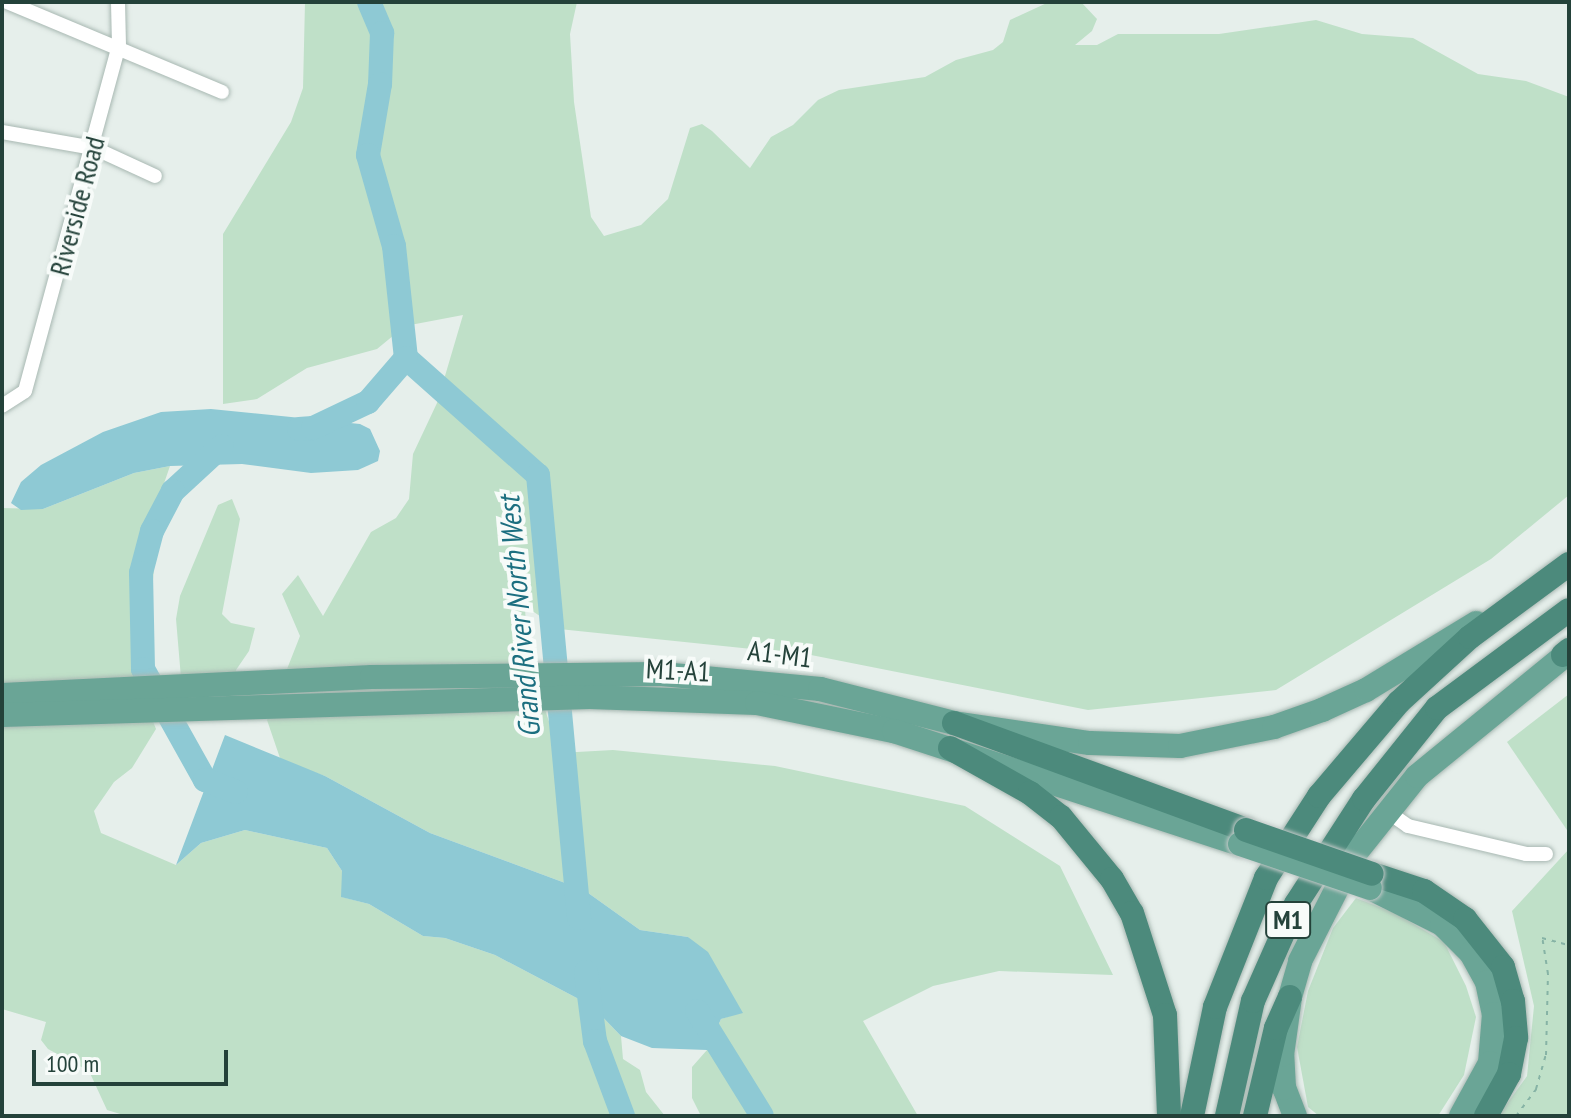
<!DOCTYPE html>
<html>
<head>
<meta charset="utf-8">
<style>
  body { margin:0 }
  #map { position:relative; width:1571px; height:1118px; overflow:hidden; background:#e6efeb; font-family:"PT Sans Narrow",sans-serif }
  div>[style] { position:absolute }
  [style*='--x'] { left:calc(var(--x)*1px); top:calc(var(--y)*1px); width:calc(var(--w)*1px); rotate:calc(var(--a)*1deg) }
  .green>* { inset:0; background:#bfe0c8 }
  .water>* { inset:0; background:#8ec9d4 }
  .river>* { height:24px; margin:-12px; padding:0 12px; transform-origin:12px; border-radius:12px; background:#8ec9d4 }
  .path>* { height:2px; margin-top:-1px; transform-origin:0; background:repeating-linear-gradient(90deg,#86b3a5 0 4px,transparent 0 10px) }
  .roads { filter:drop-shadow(0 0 2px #a8b8b2) drop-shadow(0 0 2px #a8b8b2) }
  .minor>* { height:14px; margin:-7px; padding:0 7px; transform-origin:7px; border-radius:7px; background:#fff }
  .primary>* { height:24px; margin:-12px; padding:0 12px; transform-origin:12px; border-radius:12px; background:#6aa596 }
  .trunk>* { height:24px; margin:-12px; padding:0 12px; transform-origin:12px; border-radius:12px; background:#4c8a7c }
  .bridges { filter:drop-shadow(0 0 2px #c2cac8) drop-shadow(0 0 2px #c2cac8) }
  .primary-bridge>* { height:24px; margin:-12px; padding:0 12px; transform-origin:12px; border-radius:12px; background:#6aa596 }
  .trunk-bridge>* { height:24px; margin:-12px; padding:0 12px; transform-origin:12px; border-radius:12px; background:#4c8a7c }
  span { translate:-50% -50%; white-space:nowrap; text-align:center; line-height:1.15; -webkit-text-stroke:8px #f7fbf9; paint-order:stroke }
  .shield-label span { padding:2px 6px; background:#f7fbf9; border:2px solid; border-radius:6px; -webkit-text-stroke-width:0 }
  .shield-label { font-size:26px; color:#24423a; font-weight:700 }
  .street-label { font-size:28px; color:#24423a }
  .water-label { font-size:30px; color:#1c6f80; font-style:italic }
  .frame { position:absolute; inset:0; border:4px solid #24423a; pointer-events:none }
  .scale { position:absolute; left:32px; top:1050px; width:196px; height:36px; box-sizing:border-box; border:4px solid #24423a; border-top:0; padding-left:10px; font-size:24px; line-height:28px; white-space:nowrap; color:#24423a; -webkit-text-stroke:6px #f7fbf9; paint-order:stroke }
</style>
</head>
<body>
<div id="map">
  <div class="green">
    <div style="clip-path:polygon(305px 2px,577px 2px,570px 34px,574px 102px,591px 217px,604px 236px,641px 225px,668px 199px,690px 128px,702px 124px,712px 131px,750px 168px,771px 137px,793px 125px,818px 100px,839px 90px,925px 77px,956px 60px,993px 50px,1003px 42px,1010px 20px,1049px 2px,1081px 2px,1097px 19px,1092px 31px,1075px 45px,1097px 45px,1118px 34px,1219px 34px,1316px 20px,1362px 34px,1413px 38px,1478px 74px,1526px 81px,1569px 97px,1569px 495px,1491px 559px,1276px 690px,1088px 710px,811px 655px,559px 629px,525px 606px,527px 653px,559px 753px,613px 750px,775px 766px,965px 806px,1060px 866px,1113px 975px,999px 971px,933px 986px,863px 1021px,918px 1116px,701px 1116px,692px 1098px,692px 1067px,707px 1050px,721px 1019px,742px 1012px,688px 937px,640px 930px,584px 890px,430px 833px,325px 776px,281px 761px,267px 720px,300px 636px,282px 594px,298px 575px,323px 616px,371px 532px,396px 518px,409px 499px,413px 454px,437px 403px,463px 315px,405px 326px,377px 349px,307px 368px,257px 399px,223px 404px,223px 234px,291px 122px,303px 88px)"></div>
    <div style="clip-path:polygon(170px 466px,160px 495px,151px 604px,136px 652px,139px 686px,156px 729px,132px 768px,114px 782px,94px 811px,101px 833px,176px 865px,201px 843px,245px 830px,327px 848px,342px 871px,342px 897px,369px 904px,423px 936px,445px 938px,495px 955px,592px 1006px,621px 1036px,623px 1059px,640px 1070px,646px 1092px,665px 1116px,127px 1116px,107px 1110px,89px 1071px,48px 1049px,41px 1040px,46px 1022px,2px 1009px,2px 508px,43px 509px,134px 473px)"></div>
    <div style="clip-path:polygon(232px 499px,240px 519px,222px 614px,231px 623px,255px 628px,249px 651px,236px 670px,240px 693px,231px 702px,181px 678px,176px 619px,180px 596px,218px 505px)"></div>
    <div style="clip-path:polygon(1569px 694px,1569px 833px,1507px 742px)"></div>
    <div style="clip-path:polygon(1569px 849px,1569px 1116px,1498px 1116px,1527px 1076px,1534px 1006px,1512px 911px)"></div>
    <div style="clip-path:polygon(1356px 898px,1395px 913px,1444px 942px,1466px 986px,1476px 1017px,1464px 1075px,1438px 1116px,1319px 1116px,1308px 1107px,1297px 1047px,1308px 991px,1333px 928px)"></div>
  </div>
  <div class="water">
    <div style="clip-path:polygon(211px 409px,360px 424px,370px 429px,380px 451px,378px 461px,358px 470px,311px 473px,242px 464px,170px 466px,134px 473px,43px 509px,21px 510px,11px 503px,21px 482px,41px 465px,103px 432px,161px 412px)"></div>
    <div style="clip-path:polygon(225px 735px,325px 776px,430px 833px,584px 890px,640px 930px,688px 937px,708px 952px,743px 1013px,721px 1019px,707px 1050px,652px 1048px,621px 1036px,592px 1006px,495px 955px,445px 938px,423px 936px,369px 904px,341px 897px,342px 871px,327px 848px,245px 830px,201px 843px,176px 865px)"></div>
  </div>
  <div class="river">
    <div style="--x:369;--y:2;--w:34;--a:67"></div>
    <div style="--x:382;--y:33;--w:51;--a:92.2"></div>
    <div style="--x:380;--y:84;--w:72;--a:99.6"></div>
    <div style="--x:368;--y:155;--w:95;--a:74.1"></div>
    <div style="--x:394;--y:246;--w:113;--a:83.9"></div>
    <div style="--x:406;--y:358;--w:176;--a:41.6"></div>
    <div style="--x:538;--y:475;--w:445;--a:84.7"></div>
    <div style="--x:299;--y:429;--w:14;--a:-4"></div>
    <div style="--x:313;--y:428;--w:61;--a:-25.3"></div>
    <div style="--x:368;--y:402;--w:58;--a:-49.2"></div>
    <div style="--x:222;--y:446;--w:67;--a:137.4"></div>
    <div style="--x:173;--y:491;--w:45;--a:117.7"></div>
    <div style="--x:152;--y:531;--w:43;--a:104.7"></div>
    <div style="--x:141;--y:573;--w:96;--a:88.8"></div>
    <div style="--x:143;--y:669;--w:127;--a:60.8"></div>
    <div style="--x:205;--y:780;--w:33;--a:21"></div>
    <div style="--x:586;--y:972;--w:70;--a:82.6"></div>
    <div style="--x:595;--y:1041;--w:80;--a:69.5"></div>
    <div style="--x:697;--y:1011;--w:123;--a:58.2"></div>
  </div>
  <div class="path">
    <div style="--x:1516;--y:1116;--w:34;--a:-53"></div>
    <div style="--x:1536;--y:1089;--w:35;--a:-74"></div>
    <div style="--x:1546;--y:1055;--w:81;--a:-88.6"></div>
    <div style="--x:1548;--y:974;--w:36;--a:-99"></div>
    <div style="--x:1542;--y:938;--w:28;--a:15"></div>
  </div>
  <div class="roads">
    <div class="minor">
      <div style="--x:7;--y:2;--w:233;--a:22.7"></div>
      <div style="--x:2;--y:132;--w:93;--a:9.9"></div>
      <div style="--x:94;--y:148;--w:67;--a:24.7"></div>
      <div style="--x:2;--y:406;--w:27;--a:-33"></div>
      <div style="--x:25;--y:391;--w:358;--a:-74.8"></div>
      <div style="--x:119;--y:46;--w:44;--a:-91.3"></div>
      <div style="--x:1388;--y:812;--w:24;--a:35"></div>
      <div style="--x:1408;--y:826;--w:121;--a:13.3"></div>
      <div style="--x:1526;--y:854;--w:20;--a:0"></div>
    </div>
    <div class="primary">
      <div style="--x:2;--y:695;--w:370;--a:-2.8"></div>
      <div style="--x:372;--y:677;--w:290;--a:-0.6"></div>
      <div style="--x:662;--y:674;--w:159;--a:5.4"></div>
      <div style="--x:820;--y:689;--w:138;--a:14.2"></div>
      <div style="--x:954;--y:723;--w:137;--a:8.4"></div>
      <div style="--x:1090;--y:743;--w:90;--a:1.9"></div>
      <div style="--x:1180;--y:746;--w:96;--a:-11.4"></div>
      <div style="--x:1274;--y:727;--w:51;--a:-19.5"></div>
      <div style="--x:1322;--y:710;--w:48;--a:-24.4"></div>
      <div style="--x:1366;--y:690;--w:129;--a:-31.3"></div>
      <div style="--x:2;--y:715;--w:588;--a:-1.75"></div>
      <div style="--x:590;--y:697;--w:167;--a:2.1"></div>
      <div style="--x:757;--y:703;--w:140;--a:11.6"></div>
      <div style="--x:894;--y:731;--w:364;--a:18.1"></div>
      <div style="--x:1370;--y:888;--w:80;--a:26.6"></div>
      <div style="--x:1442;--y:924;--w:41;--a:45"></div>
      <div style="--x:1471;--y:953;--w:33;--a:61"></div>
      <div style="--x:1487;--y:982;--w:33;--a:78"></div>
      <div style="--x:1494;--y:1014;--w:49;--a:94.7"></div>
      <div style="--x:1490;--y:1063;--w:60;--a:118.7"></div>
      <div style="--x:1295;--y:1116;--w:30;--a:-111"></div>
      <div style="--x:1284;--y:1088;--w:33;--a:-93"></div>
      <div style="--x:1282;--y:1055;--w:59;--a:-82.1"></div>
      <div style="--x:1290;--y:997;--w:37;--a:-74"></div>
      <div style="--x:1300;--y:961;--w:119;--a:-63"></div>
      <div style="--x:1354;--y:855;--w:101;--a:-51.4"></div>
      <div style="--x:1417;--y:776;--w:196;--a:-39.2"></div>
    </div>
    <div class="trunk">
      <div style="--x:1563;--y:655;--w:8;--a:-40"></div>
      <div style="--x:954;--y:723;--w:311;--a:20.1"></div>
      <div style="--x:950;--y:748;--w:92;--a:29.4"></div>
      <div style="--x:1030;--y:793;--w:39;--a:38"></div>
      <div style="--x:1061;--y:817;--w:80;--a:50.6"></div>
      <div style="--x:1112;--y:879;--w:39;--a:60"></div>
      <div style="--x:1132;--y:913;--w:107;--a:72.1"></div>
      <div style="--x:1165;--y:1015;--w:101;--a:87.7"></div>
      <div style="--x:1372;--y:874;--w:55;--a:18.1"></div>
      <div style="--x:1424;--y:891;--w:50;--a:34.3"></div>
      <div style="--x:1465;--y:919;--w:61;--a:51.6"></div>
      <div style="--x:1503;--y:967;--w:35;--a:74"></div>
      <div style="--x:1513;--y:1001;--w:37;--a:85"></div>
      <div style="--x:1516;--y:1038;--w:37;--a:101"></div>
      <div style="--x:1509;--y:1074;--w:48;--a:118.7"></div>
      <div style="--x:1192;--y:1116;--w:111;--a:-78.1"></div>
      <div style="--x:1215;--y:1007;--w:139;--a:-68.4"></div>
      <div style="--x:1266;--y:878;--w:98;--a:-57.1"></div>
      <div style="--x:1319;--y:796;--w:123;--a:-49.6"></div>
      <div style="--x:1399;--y:702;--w:96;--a:-42.5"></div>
      <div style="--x:1470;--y:637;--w:123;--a:-36.4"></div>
      <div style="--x:1227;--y:1116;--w:118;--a:-77.3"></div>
      <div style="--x:1253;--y:1001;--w:106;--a:-66.1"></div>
      <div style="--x:1296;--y:904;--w:125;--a:-57.1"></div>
      <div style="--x:1364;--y:799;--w:117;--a:-51.3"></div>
      <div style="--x:1437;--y:708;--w:164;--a:-36.6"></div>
      <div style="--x:1255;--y:1116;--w:90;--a:-76.6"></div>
      <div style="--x:1276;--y:1028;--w:34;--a:-66"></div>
    </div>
  </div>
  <div class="bridges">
    <div class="primary-bridge">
      <div style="--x:1240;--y:844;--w:137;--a:18.7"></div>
    </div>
    <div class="trunk-bridge">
      <div style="--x:1246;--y:830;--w:133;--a:19.2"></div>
    </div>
  </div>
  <div class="shield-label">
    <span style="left:1288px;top:920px">M1</span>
  </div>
  <div class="street-label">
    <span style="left:77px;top:206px;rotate:-75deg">Riverside Road</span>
    <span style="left:780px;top:654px;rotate:7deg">A1-M1</span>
    <span style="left:678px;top:670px;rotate:3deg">M1-A1</span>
  </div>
  <div class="water-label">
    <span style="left:519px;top:617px;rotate:-95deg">Grand River North West</span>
  </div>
  <div class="frame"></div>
  <div class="scale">100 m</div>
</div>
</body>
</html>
